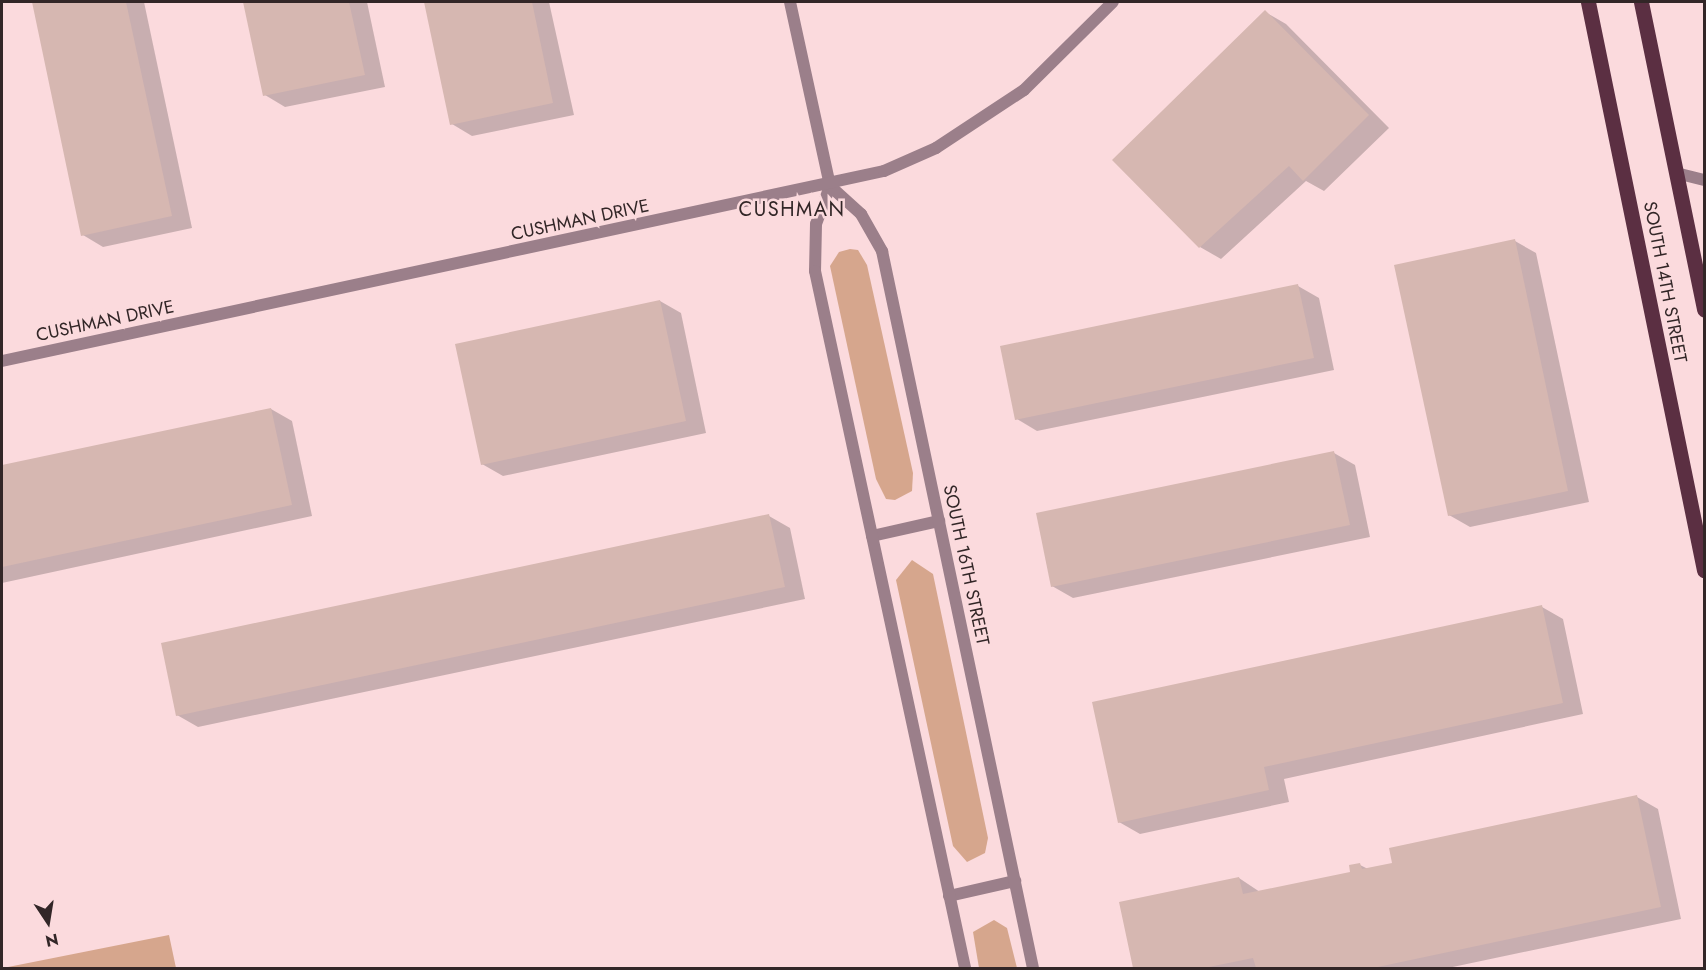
<!DOCTYPE html>
<html>
<head>
<meta charset="utf-8">
<style>
  body { margin:0 }
  #map { position:relative; width:1706px; height:970px; overflow:hidden; background:#fbdadd; font-family:Jost,sans-serif }
  div>[style] { position:absolute }
  [style*='--x'] { left:calc(var(--x)*1px); top:calc(var(--y)*1px); width:calc(var(--w)*1px); rotate:calc(var(--a)*1deg) }
  .green>* { inset:0; background:#d6a68d }
  .shadow>* { inset:0; background:#0003 }
  .building>* { inset:0; background:#d6b7b1 }
  .lane>* { height:12px; margin:-6px; padding:0 6px; transform-origin:6px; border-radius:6px; background:#9b7f8a }
  .street>* { height:12px; margin:-6px; padding:0 6px; transform-origin:6px; border-radius:6px; background:#9b7f8a }
  .primary>* { height:15px; margin:-7.5px; padding:0 7.5px; transform-origin:7.5px; border-radius:7.5px; background:#5b2f42 }
  span { translate:-50% -50%; white-space:nowrap; text-align:center; line-height:1.15; -webkit-text-stroke:5px #fbdadd; paint-order:stroke }
  .street-label { font-size:18px; color:#322627 }
  .neighbourhood-label { font-size:20px; color:#322627; letter-spacing:1.5px }
  .frame { position:absolute; inset:0; border:3px solid #322627; pointer-events:none }
  .north { position:absolute; left:18px; top:892px; width:60px; height:60px; -webkit-text-stroke:4px #fbdadd; paint-order:stroke; rotate:168deg; font-size:16px; font-weight:700; line-height:24px; text-align:center; color:#322627 }
  .north::after { content:''; display:block; margin:auto; width:21px; height:27px; background:#322627; clip-path:polygon(50% 0,100% 100%,50% 72%,0 100%) }
</style>
</head>
<body>
<div id="map">
  <div class="green">
    <div style="clip-path:polygon(850px 249px,858px 250px,867px 265px,913px 473px,912px 491px,895px 500px,886px 499px,876px 479px,830px 266px,839px 252px)"></div>
    <div style="clip-path:polygon(912px 560px,933px 574px,988px 838px,985px 853px,967px 862px,953px 846px,896px 580px)"></div>
    <div style="clip-path:polygon(994px 920px,1007px 928px,1017px 968px,979px 968px,973px 932px)"></div>
    <div style="clip-path:polygon(169px 935px,176px 968px,3px 968px)"></div>
  </div>
  <div class="shadow">
    <div style="clip-path:polygon(33px 2px,144px 2px,192px 228px,103px 247px,83px 235px)"></div>
    <div style="clip-path:polygon(245px 2px,367px 2px,385px 87px,285px 107px,265px 95px)"></div>
    <div style="clip-path:polygon(425px 2px,549px 2px,574px 115px,472px 136px,452px 124px)"></div>
    <div style="clip-path:polygon(1265px 12px,1286px 24px,1389px 128px,1324px 191px,1306px 181px,1221px 259px,1200px 247px)"></div>
    <div style="clip-path:polygon(1515px 241px,1536px 253px,1589px 502px,1470px 527px,1449px 515px)"></div>
    <div style="clip-path:polygon(1298px 286px,1319px 298px,1334px 370px,1037px 431px,1017px 419px)"></div>
    <div style="clip-path:polygon(660px 301px,681px 313px,706px 433px,503px 476px,482px 464px)"></div>
    <div style="clip-path:polygon(271px 409px,292px 421px,312px 516px,2px 583px,2px 466px)"></div>
    <div style="clip-path:polygon(1334px 453px,1355px 465px,1370px 537px,1073px 598px,1052px 586px)"></div>
    <div style="clip-path:polygon(769px 516px,790px 528px,805px 599px,198px 727px,177px 715px)"></div>
    <div style="clip-path:polygon(1542px 607px,1563px 619px,1583px 714px,1284px 779px,1289px 802px,1140px 834px,1119px 822px)"></div>
    <div style="clip-path:polygon(1637px 797px,1658px 809px,1681px 919px,1448px 968px,1134px 968px,1120px 903px,1239px 878px,1260px 892px,1352px 873px,1360px 865px,1368px 869px,1394px 864px)"></div>
  </div>
  <div class="building">
    <div style="clip-path:polygon(32px 2px,126px 2px,172px 216px,81px 236px)"></div>
    <div style="clip-path:polygon(243px 2px,349px 2px,365px 75px,263px 96px)"></div>
    <div style="clip-path:polygon(424px 2px,532px 2px,553px 103px,450px 125px)"></div>
    <div style="clip-path:polygon(1265px 10px,1369px 115px,1303px 181px,1289px 166px,1199px 248px,1112px 160px)"></div>
    <div style="clip-path:polygon(1515px 239px,1568px 491px,1448px 516px,1394px 265px)"></div>
    <div style="clip-path:polygon(1298px 284px,1314px 358px,1015px 420px,1000px 346px)"></div>
    <div style="clip-path:polygon(660px 300px,686px 421px,481px 465px,455px 344px)"></div>
    <div style="clip-path:polygon(271px 408px,292px 505px,2px 567px,2px 465px)"></div>
    <div style="clip-path:polygon(1334px 451px,1350px 525px,1051px 587px,1036px 513px)"></div>
    <div style="clip-path:polygon(769px 514px,785px 587px,176px 716px,161px 643px)"></div>
    <div style="clip-path:polygon(1542px 605px,1563px 703px,1264px 767px,1269px 790px,1118px 823px,1092px 702px)"></div>
    <div style="clip-path:polygon(1637px 795px,1661px 907px,1373px 968px,1256px 968px,1253px 958px,1204px 968px,1133px 968px,1119px 902px,1239px 877px,1243px 894px,1350px 872px,1349px 865px,1360px 863px,1362px 869px,1392px 863px,1389px 848px)"></div>
  </div>
  <div class="lane">
    <div style="--x:872;--y:536;--w:69;--a:-12.6"></div>
    <div style="--x:949;--y:896;--w:68;--a:-12.8"></div>
  </div>
  <div class="street">
    <div style="--x:790;--y:2;--w:188;--a:77.7"></div>
    <div style="--x:830;--y:186;--w:40;--a:110.2"></div>
    <div style="--x:816;--y:224;--w:47;--a:91.2"></div>
    <div style="--x:815;--y:271;--w:713;--a:77.85"></div>
    <div style="--x:1676;--y:173;--w:29;--a:14"></div>
    <div style="--x:830;--y:186;--w:42;--a:42.1"></div>
    <div style="--x:861;--y:214;--w:43;--a:60.4"></div>
    <div style="--x:882;--y:251;--w:733;--a:78.11"></div>
    <div style="--x:2;--y:361;--w:902;--a:-12.16"></div>
    <div style="--x:884;--y:171;--w:57;--a:-23.9"></div>
    <div style="--x:936;--y:148;--w:105;--a:-33.4"></div>
    <div style="--x:1024;--y:90;--w:125;--a:-44.7"></div>
  </div>
  <div class="primary">
    <div style="--x:1588;--y:2;--w:580;--a:78.46"></div>
    <div style="--x:1641;--y:2;--w:314;--a:78.4"></div>
  </div>
  <div class="street-label">
    <span style="left:580px;top:220px;rotate:-12deg">CUSHMAN DRIVE</span>
    <span style="left:1665px;top:282px;rotate:79deg">SOUTH 14TH STREET</span>
    <span style="left:105px;top:321px;rotate:-12deg">CUSHMAN DRIVE</span>
    <span style="left:966px;top:565px;rotate:78deg">SOUTH 16TH STREET</span>
  </div>
  <div class="neighbourhood-label">
    <span style="left:792px;top:209px">CUSHMAN</span>
  </div>
  <div class="frame"></div>
  <div class="north">N</div>
</div>
</body>
</html>
